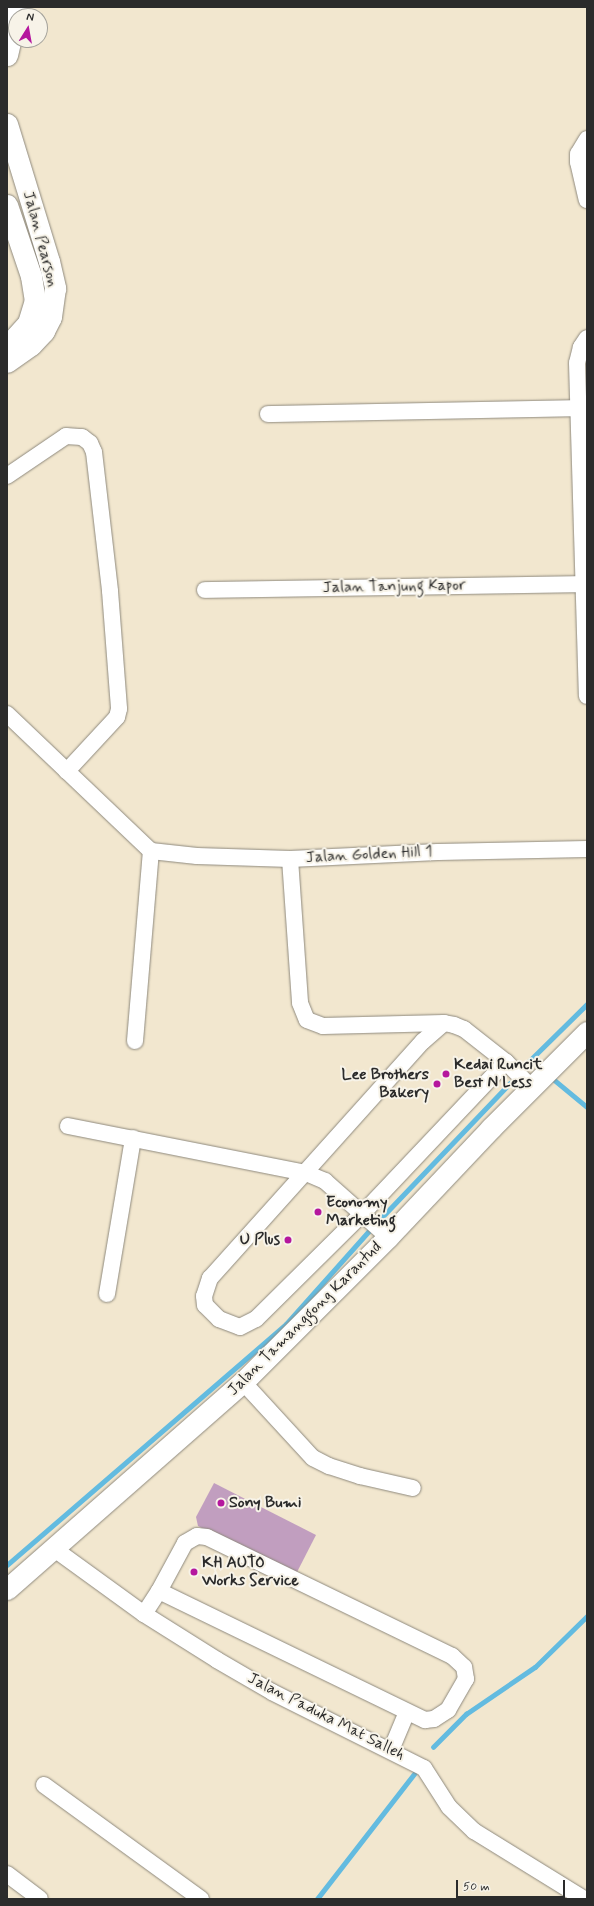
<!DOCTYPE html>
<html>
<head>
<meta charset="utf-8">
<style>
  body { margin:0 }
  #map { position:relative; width:594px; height:1906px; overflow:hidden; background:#f2e7cf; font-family:Mynerve,sans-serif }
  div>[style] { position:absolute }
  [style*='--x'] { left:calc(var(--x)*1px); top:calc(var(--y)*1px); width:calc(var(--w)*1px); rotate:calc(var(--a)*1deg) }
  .stream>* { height:4.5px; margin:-2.25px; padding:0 2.25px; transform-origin:2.25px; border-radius:2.25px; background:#63bbe0 }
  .building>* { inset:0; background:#c19ebf }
  .roads { filter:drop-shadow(0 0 1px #8e897d) drop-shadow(0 0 1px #8e897d) }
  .minor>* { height:16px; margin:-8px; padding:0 8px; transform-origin:8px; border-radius:8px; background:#fff }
  .major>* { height:21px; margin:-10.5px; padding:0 10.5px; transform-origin:10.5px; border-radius:10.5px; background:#fff }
  .dots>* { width:11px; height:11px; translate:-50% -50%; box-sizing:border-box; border:2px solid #f7f3e8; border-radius:50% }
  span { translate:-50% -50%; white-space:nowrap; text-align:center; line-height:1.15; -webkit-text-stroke:4px #f7f3e8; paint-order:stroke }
  .street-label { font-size:16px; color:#2b2b2b }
  .poi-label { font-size:16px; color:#2b2b2b; font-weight:700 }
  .left { translate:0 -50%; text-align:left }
  .right { translate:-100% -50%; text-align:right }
  .frame { position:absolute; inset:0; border:8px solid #2b2b2b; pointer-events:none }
  .north { position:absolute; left:8px; top:8px; width:40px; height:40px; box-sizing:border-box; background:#f7f3e8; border:1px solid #a5a39c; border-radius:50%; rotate:11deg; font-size:11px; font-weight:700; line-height:16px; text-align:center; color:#2b2b2b }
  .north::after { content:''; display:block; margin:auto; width:14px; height:18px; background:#b5179e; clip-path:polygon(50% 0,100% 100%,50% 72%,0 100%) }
  .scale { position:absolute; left:456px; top:1880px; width:109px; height:18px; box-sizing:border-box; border:2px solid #2b2b2b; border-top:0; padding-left:5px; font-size:12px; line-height:14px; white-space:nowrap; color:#2b2b2b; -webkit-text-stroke:3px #f7f3e8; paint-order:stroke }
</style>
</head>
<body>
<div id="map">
  <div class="stream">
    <div style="--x:524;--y:1066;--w:88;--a:-44.5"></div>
    <div style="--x:552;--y:1078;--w:45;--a:39.6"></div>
    <div style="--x:382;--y:1217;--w:185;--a:-46.3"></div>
    <div style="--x:7;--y:1565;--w:369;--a:-40.8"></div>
    <div style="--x:286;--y:1324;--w:125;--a:-48.3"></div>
    <div style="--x:433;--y:1747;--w:47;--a:-45"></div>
    <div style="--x:466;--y:1714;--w:83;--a:-34.3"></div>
    <div style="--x:535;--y:1667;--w:73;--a:-44.4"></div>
    <div style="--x:317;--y:1899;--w:158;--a:-52.2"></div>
  </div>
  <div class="building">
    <div style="clip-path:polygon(214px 1483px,316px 1535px,295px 1576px,198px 1526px,196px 1517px)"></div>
  </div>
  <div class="roads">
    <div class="minor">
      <div style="--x:587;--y:139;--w:17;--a:121"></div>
      <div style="--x:578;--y:154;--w:8;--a:90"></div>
      <div style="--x:578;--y:162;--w:39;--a:77"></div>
      <div style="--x:587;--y:338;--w:11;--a:124"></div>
      <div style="--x:581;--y:347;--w:16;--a:104"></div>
      <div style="--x:577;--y:363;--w:333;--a:88.3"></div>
      <div style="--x:268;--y:414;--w:309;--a:-1.1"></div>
      <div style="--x:7;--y:476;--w:71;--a:-34.1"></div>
      <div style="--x:66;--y:436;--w:16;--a:4"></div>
      <div style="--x:82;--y:437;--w:10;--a:37"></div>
      <div style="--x:90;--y:443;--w:10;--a:66"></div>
      <div style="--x:94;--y:452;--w:140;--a:83.4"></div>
      <div style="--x:110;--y:591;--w:118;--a:85.6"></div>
      <div style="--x:119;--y:709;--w:8;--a:104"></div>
      <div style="--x:117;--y:717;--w:74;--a:132.8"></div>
      <div style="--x:205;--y:590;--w:377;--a:-0.9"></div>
      <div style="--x:7;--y:714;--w:199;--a:43.6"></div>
      <div style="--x:151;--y:851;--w:46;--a:6.2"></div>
      <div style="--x:197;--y:856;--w:93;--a:1.8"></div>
      <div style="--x:290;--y:859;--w:148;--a:-2.7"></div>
      <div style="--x:438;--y:852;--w:149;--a:-1.2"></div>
      <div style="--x:290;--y:859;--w:144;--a:86"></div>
      <div style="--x:300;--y:1003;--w:18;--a:68"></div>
      <div style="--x:307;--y:1020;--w:17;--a:21"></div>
      <div style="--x:323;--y:1026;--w:121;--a:-1.4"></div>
      <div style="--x:444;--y:1023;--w:10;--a:11"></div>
      <div style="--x:454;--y:1025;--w:11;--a:22"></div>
      <div style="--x:464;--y:1029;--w:53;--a:38.2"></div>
      <div style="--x:506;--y:1062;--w:37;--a:45"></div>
      <div style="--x:444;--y:1023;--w:28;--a:139"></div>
      <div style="--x:423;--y:1041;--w:319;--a:131.9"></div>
      <div style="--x:210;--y:1278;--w:19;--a:108"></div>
      <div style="--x:204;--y:1296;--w:9;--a:84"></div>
      <div style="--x:205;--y:1305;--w:20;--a:45"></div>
      <div style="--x:219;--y:1319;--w:22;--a:21"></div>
      <div style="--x:240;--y:1327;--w:18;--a:-27"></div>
      <div style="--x:256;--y:1319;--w:151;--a:-44.7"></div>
      <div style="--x:363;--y:1213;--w:208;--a:-46.6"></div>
      <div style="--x:135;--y:1041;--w:191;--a:-85.2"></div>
      <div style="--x:68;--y:1126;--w:243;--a:11.2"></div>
      <div style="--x:306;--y:1173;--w:21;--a:23"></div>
      <div style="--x:325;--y:1181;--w:84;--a:41.6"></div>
      <div style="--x:107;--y:1294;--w:158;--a:-80.5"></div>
      <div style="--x:243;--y:1382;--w:103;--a:47.4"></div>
      <div style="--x:313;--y:1458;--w:18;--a:27"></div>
      <div style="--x:329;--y:1466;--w:33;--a:18"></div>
      <div style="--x:360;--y:1476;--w:54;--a:12.8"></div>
      <div style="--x:53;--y:1548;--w:112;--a:36"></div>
      <div style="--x:144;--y:1614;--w:86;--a:32.2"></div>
      <div style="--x:217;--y:1660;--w:64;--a:30.2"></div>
      <div style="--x:272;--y:1692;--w:170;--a:26.6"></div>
      <div style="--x:424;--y:1768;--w:46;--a:57.3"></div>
      <div style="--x:449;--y:1807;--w:35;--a:44"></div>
      <div style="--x:474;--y:1831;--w:129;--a:31.7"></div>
      <div style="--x:144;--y:1614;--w:27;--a:-57"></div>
      <div style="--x:159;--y:1591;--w:296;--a:25.9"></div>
      <div style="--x:425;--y:1720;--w:9;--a:-6"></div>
      <div style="--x:434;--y:1719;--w:17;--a:-33"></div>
      <div style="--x:448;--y:1710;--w:36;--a:-60"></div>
      <div style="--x:466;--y:1679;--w:12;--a:-99"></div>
      <div style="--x:464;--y:1667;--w:16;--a:-137"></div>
      <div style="--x:452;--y:1656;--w:272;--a:-154.1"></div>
      <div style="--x:207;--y:1537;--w:10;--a:-174"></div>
      <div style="--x:197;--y:1536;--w:14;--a:150"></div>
      <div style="--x:185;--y:1543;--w:55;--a:118.4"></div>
      <div style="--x:391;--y:1750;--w:41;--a:-67.2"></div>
      <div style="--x:44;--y:1785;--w:194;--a:36"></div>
      <div style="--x:7;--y:1874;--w:41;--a:37.1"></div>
    </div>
    <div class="major">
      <div style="--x:7;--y:55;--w:49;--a:-77.1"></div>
      <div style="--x:7;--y:124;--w:143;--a:73"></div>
      <div style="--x:49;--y:261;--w:28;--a:77"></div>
      <div style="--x:55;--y:288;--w:29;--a:98"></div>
      <div style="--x:51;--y:317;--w:16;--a:117"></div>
      <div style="--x:44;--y:331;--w:19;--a:133"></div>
      <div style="--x:31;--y:345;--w:29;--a:145"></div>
      <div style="--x:7;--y:205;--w:75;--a:71.3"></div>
      <div style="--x:31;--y:276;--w:24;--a:81"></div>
      <div style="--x:35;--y:300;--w:24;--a:107"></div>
      <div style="--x:28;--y:323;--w:31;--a:132"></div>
      <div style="--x:7;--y:1589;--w:314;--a:-41.3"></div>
      <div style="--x:243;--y:1382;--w:205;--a:-45"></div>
      <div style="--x:388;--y:1237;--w:150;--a:-46.6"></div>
      <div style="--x:491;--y:1128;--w:136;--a:-45"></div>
    </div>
  </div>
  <div class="dots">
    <div style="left:446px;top:1074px;background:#b5179e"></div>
    <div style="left:437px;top:1084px;background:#b5179e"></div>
    <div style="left:318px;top:1212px;background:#b5179e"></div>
    <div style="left:288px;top:1240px;background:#b5179e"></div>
    <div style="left:221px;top:1503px;background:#b5179e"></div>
    <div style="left:194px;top:1572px;background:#b5179e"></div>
  </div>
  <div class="street-label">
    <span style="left:40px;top:239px;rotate:75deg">Jalan Pearson</span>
    <span style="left:394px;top:587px;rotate:-1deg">Jalan Tanjung Kapor</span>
    <span style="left:369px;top:855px;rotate:-3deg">Jalan Golden Hill 1</span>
    <span style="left:305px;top:1319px;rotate:-45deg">Jalan Tamanggong Karantud</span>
    <span style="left:326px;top:1717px;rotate:27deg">Jalan Paduka Mat Salleh</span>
  </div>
  <div class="poi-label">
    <span class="left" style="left:454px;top:1074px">Kedai Runcit<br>Best N Less</span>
    <span class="right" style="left:429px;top:1084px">Lee Brothers<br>Bakery</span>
    <span class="left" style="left:326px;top:1212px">Economy<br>Marketing</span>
    <span class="right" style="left:280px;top:1240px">U Plus</span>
    <span class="left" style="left:229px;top:1503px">Sony Bumi</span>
    <span class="left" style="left:202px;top:1572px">KH AUTO<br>Works Service</span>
  </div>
  <div class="frame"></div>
  <div class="north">N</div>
  <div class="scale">50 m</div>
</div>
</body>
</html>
